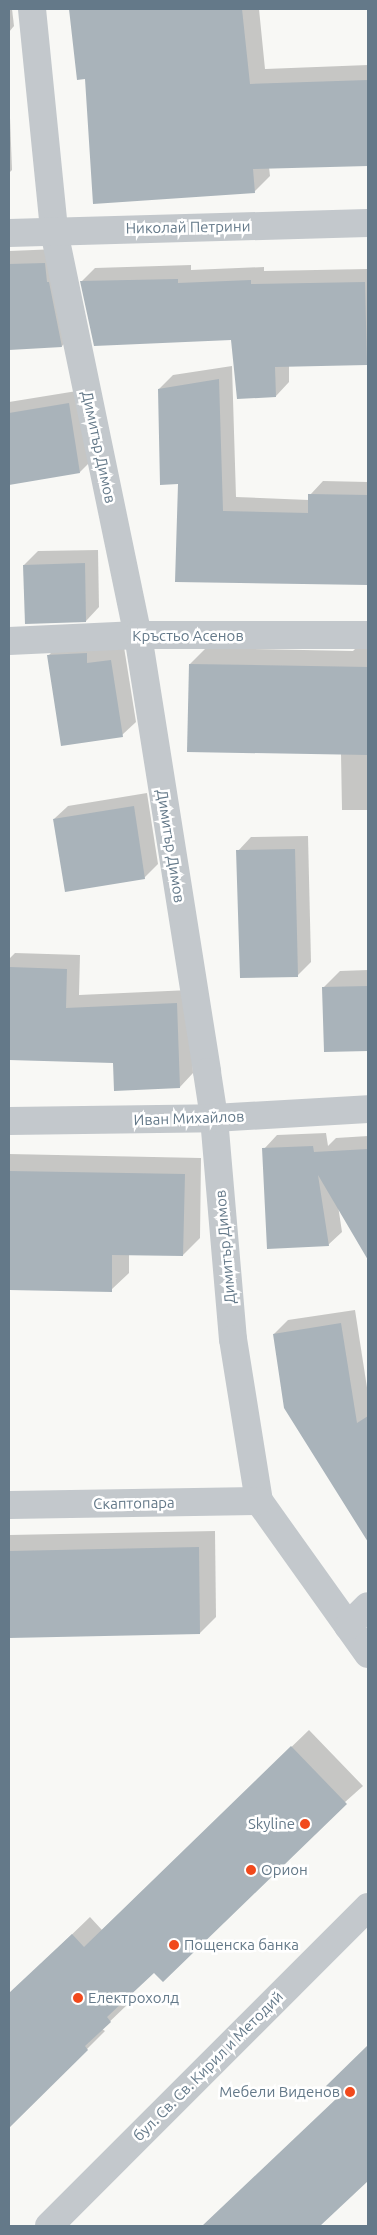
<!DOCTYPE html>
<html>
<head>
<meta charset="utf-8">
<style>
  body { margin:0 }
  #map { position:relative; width:377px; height:2235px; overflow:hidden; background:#f8f8f5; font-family:Ubuntu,sans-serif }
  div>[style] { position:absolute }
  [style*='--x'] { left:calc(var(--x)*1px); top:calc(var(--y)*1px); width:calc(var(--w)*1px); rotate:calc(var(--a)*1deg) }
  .shadow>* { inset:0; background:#0003 }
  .building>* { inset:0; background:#a9b3ba }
  .minor>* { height:28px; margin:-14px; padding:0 14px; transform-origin:14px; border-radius:14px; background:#c3c8cc }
  .dots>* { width:14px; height:14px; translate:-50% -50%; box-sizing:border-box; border:2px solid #fff; border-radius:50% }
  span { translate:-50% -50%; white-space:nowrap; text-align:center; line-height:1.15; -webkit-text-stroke:5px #fff; paint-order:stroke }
  .street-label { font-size:15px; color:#647989 }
  .poi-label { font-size:15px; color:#647989 }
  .right { translate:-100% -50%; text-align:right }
  .left { translate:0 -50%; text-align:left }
  .frame { position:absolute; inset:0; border:10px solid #647989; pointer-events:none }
</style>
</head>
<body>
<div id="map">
  <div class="shadow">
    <div style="clip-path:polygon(9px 9px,12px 9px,14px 26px,9px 32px)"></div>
    <div style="clip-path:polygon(70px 9px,259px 9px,265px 69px,368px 65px,368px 164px,269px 167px,270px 176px,254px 192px,86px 78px,78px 79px)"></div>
    <div style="clip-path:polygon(9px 91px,12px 170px,9px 173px)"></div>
    <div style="clip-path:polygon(58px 249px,75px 332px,62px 346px,9px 348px,9px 251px)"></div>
    <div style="clip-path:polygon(191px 265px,191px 270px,264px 267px,264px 271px,368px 269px,368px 362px,366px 364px,289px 365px,289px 382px,276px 396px,232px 339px,82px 281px,95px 268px)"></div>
    <div style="clip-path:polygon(232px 366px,236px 497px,309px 500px,310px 495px,323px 481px,368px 482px,368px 583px,176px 581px,179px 483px,159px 389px,173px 375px)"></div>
    <div style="clip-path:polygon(83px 390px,94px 458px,80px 472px,9px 483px,9px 402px)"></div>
    <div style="clip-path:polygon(98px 550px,99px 607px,86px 621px,24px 565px,38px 551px)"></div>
    <div style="clip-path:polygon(62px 642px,124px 647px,136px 722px,122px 735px,49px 655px)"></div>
    <div style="clip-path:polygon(206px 648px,353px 651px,355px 649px,368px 649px,368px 810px,342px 810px,341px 754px,190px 664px)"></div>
    <div style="clip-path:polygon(147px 793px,158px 864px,144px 878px,54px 819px,68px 806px)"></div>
    <div style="clip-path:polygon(308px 836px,311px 962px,297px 976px,238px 851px,251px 837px)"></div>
    <div style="clip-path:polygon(15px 953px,80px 955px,79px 995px,190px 990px,193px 1073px,180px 1087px,114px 1062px,9px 1059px,9px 959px)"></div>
    <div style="clip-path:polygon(368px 970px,368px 1050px,325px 1051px,324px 987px,340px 971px)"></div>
    <div style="clip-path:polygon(326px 1133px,328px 1146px,336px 1138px,368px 1136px,368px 1240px,333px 1172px,342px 1232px,328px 1245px,264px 1149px,277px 1135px)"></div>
    <div style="clip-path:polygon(9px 1154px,201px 1158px,200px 1238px,183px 1255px,129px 1254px,129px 1273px,111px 1290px,9px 1288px)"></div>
    <div style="clip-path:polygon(355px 1310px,368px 1394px,368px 1509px,355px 1518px,274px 1334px,288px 1320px)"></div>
    <div style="clip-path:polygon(215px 1531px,216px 1617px,200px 1633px,9px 1636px,9px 1535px)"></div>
    <div style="clip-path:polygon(309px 1730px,363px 1786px,124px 1999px,128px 2004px,102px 2029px,105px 2031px,9px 2127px,9px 2015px,16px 2008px,9px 2001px,9px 1995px,90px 1917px,102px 1930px)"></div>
    <div style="clip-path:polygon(368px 2046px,368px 2179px,318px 2226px,203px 2226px,339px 2098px,328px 2086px)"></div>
  </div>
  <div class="building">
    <div style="clip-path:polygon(69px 9px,242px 9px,250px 84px,368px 80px,368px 166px,253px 169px,255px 193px,93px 204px,85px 79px,77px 80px)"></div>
    <div style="clip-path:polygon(45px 263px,47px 282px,49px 282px,62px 347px,9px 350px,9px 264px)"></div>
    <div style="clip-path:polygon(178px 279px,178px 283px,251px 280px,251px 284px,365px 282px,367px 365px,275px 367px,276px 397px,237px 399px,231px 340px,94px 346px,80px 281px)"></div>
    <div style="clip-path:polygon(219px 379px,223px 511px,308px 513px,308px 494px,368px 495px,368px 585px,175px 582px,178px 484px,160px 485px,158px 389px)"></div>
    <div style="clip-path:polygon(69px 403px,80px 473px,9px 485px,9px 413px)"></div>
    <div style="clip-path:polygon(85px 563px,86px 622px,25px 624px,23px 565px)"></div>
    <div style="clip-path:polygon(87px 653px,87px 663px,111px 660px,123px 737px,61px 746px,47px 655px)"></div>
    <div style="clip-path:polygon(189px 664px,368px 667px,368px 755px,187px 752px)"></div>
    <div style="clip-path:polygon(134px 806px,145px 879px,65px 892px,53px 819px)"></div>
    <div style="clip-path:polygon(295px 849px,298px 977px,240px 978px,236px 850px)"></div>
    <div style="clip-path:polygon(9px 967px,67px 969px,66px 1008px,177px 1003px,180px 1088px,114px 1091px,113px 1063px,9px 1060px)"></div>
    <div style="clip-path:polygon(368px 986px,368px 1051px,324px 1052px,322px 987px)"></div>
    <div style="clip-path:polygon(313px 1146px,314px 1152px,368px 1149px,368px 1260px,318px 1175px,329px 1246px,267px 1249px,262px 1148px)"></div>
    <div style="clip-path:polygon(9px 1171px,185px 1174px,183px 1256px,112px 1255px,112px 1292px,9px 1290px)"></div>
    <div style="clip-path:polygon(341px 1323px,357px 1423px,368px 1416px,368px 1542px,284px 1408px,273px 1334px)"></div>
    <div style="clip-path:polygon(199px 1547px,200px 1634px,9px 1638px,9px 1551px)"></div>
    <div style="clip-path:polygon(291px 1746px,347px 1804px,163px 1982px,154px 1973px,107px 2017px,111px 2022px,85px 2046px,88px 2050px,9px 2128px,9px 1993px,72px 1934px,84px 1947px)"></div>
    <div style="clip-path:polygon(368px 2045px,368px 2181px,320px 2226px,202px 2226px,337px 2098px,326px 2086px)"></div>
  </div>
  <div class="minor">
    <div style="--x:32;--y:9;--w:223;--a:84.3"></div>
    <div style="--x:54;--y:231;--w:413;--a:78.3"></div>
    <div style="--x:138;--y:635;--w:442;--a:81"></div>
    <div style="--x:207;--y:1072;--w:47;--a:81.3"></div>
    <div style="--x:214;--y:1118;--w:222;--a:85.1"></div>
    <div style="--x:233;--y:1339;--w:164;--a:80.9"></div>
    <div style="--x:259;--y:1501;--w:188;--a:54.5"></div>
    <div style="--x:9;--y:233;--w:359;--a:-1.6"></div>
    <div style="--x:9;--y:641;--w:129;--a:-2.7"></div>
    <div style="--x:138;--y:635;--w:230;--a:0"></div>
    <div style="--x:9;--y:1121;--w:205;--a:-0.8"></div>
    <div style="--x:214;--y:1118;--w:154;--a:-3.3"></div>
    <div style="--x:9;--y:1505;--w:250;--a:-0.9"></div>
    <div style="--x:348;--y:1626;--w:28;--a:-45"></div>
    <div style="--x:49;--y:2226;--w:451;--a:-45"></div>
  </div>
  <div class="dots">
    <div style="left:305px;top:1824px;background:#f1491c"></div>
    <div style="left:251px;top:1870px;background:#f1491c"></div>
    <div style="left:174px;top:1945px;background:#f1491c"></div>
    <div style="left:78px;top:1998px;background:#f1491c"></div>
    <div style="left:350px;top:2092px;background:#f1491c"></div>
  </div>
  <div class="street-label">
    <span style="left:188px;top:227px;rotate:-1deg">Николай Петрини</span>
    <span style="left:99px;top:447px;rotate:78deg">Димитър Димов</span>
    <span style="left:188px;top:636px">Кръстьо Асенов</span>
    <span style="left:171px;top:846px;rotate:81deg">Димитър Димов</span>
    <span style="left:189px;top:1118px;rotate:-2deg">Иван Михайлов</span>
    <span style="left:225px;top:1247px;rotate:-95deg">Димитър Димов</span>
    <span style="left:134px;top:1503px;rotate:-1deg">Скаптопара</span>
    <span style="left:208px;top:2066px;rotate:-45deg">бул. Св. Св. Кирил и Методий</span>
  </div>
  <div class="poi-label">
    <span class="right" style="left:295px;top:1824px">Skyline</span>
    <span class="left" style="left:261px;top:1870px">Орион</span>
    <span class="left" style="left:184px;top:1945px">Пощенска банка</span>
    <span class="left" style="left:88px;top:1998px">Електрохолд</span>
    <span class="right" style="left:340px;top:2092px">Мебели Виденов</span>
  </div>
  <div class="frame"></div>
</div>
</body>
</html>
